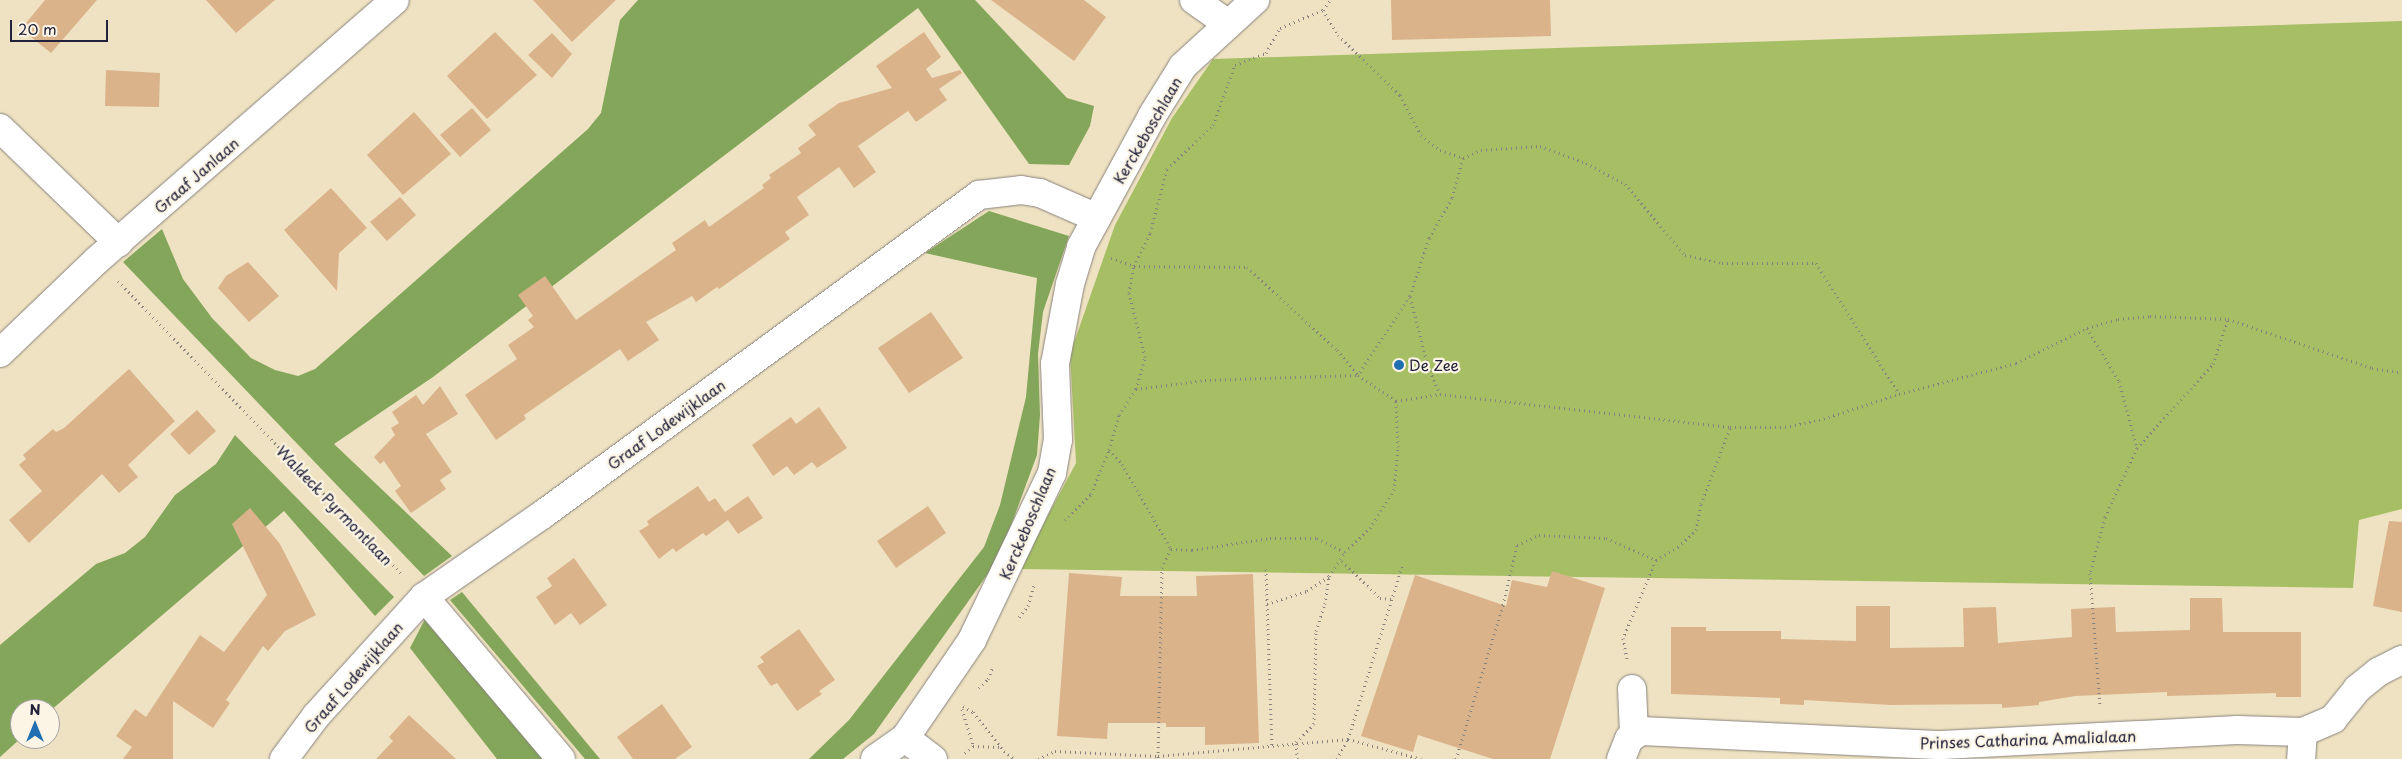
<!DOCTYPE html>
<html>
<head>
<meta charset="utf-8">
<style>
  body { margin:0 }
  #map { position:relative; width:2402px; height:759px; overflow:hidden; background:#efe2c2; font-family:"Playpen Sans",sans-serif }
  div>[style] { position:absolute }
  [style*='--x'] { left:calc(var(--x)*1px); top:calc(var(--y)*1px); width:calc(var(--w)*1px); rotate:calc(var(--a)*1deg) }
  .green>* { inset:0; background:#a6bf65 }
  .forest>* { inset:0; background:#84a65a }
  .building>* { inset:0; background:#dab38b }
  .path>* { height:3px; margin-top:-1.5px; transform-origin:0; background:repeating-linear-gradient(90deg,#88827e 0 1px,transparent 0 5px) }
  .roads { filter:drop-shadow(0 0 1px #88827e) drop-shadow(0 0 1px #88827e) }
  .minor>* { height:28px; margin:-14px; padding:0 14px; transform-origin:14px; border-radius:14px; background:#fff }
  .dots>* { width:14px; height:14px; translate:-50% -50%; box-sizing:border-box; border:2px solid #fcf5e5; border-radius:50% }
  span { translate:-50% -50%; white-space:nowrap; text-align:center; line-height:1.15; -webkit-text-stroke:4.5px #fcf5e5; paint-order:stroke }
  .street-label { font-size:15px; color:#22223b }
  .poi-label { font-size:15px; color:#22223b }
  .left { translate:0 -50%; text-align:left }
  .north { position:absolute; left:10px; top:699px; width:50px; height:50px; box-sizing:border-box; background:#fcf5e5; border:1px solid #a5a1a1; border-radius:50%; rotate:0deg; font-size:14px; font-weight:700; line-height:20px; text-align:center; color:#22223b }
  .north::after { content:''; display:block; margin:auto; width:18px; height:22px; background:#1f6fb2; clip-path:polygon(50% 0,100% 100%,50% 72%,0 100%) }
  .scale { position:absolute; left:10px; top:20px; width:98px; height:22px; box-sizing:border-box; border:2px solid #22223b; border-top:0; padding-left:6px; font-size:15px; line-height:18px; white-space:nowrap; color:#22223b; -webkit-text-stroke:4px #fcf5e5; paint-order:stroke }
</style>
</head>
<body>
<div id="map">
  <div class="green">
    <div style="clip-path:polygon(2402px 21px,2402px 509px,2359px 520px,2353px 588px,1019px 569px,1076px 463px,1070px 354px,1115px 225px,1172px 118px,1213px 59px)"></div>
  </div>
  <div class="forest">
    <div style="clip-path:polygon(638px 0,975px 0,1067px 98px,1094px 106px,1090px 126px,1069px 165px,1029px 164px,918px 8px,433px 377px,334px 444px,452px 556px,424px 576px,123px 262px,162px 229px,183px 279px,212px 318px,251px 358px,275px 370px,298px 376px,315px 369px,588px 129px,601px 113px,620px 20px)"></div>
    <div style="clip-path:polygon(989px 211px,1069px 236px,1043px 312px,1038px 354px,1040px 415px,1037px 455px,999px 558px,874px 734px,843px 759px,809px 759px,849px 720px,984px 547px,1000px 505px,1026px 397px,1037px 278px,925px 253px)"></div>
    <div style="clip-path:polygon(235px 435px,394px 597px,375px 616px,284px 511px,50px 711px,20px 709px,20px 739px,0 757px,0 645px,96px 564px,125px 553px,145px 537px,175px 495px,216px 464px)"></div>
    <div style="clip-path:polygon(462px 592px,600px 759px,585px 759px,450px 600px)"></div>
    <div style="clip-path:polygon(425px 619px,547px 759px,497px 759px,410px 648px)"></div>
  </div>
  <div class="building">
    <div style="clip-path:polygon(45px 0,97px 0,51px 53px,21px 29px)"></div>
    <div style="clip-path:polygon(206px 0,275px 0,236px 33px)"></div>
    <div style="clip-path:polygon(533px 0,616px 0,572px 42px)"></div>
    <div style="clip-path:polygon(991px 0,1084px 0,1106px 17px,1074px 61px)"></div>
    <div style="clip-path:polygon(1391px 0,1550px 0,1551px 36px,1392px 40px)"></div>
    <div style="clip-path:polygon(495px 32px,537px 75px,487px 119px,447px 76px)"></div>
    <div style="clip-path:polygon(924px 32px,941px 57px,926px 69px,932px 78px,960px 70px,962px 73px,939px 89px,947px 100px,916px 122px,908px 111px,858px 146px,876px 172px,854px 188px,839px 167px,797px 197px,809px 215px,785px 232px,790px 239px,719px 289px,717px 287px,696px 302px,692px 296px,646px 322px,659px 340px,628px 361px,620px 349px,524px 415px,526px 419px,496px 440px,465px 395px,517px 359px,508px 345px,534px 327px,528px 320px,533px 316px,518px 295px,545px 276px,576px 320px,676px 250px,672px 243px,705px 220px,709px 227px,764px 188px,762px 185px,771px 178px,769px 175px,801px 153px,798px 148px,816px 135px,808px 125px,839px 103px,892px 88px,876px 66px)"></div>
    <div style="clip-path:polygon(552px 33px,572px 54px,552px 78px,528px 55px)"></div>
    <div style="clip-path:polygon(106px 70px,160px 73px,159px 107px,105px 106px)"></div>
    <div style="clip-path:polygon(472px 108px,491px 130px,460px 157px,440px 135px)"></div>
    <div style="clip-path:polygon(414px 112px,451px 154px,403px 195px,367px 155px)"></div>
    <div style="clip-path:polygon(331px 188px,367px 228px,339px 253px,337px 291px,284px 230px)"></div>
    <div style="clip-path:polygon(400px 197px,416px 215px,387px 241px,370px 222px)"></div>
    <div style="clip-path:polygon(248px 262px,279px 296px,249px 322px,218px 288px,226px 276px)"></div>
    <div style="clip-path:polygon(931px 312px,963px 358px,909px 393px,878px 348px)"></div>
    <div style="clip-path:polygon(129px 369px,175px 421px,128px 465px,138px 477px,119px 493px,102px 474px,29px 543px,9px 520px,42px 491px,19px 465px,26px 459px,23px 455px,53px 429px,56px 432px,64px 428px)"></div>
    <div style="clip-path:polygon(440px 386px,458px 414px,426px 434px,452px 472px,440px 480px,446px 489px,411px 513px,395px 491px,401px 486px,384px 461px,380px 464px,374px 457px,395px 435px,391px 428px,399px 423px,392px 412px,416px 395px,423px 405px)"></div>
    <div style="clip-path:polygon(819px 407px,847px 448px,817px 468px,812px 462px,794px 475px,787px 466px,773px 476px,752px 445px,791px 417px,796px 424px)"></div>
    <div style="clip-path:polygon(197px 410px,216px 431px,189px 455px,170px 434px)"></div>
    <div style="clip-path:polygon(698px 486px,709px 502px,715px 498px,725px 512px,748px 496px,763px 518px,738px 534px,728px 520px,706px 536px,703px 533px,676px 552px,673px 548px,659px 559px,639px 531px,649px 525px,647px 521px)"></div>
    <div style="clip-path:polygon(928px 506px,946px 533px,896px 568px,877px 541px)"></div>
    <div style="clip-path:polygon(250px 508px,280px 544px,316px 615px,285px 631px,268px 651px,263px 646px,226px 700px,230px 703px,213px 728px,173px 701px,173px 759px,123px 759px,132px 747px,116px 736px,135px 709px,146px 717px,200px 635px,224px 652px,267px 595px,232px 524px)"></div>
    <div style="clip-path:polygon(2389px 521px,2402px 522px,2402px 612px,2373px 606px)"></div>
    <div style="clip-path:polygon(574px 558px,607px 605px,580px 625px,571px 613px,555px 625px,536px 597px,552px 586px,547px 578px)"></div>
    <div style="clip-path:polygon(1552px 571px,1605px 588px,1550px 759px,1493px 759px,1418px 735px,1413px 752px,1361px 736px,1415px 575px,1506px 606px,1512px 580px,1547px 587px)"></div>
    <div style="clip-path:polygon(1069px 573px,1122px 577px,1120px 596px,1197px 596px,1196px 576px,1253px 574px,1259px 743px,1205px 745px,1205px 727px,1166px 727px,1166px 723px,1108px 723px,1107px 739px,1057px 736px)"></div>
    <div style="clip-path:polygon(2190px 598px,2222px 598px,2223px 632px,2301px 632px,2301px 697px,2276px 697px,2276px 693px,2167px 696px,2167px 692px,2075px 696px,2039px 702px,2039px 705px,2002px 708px,2002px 704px,1891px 705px,1804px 700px,1804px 705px,1780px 704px,1780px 698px,1671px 694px,1671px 627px,1706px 627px,1706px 631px,1781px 631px,1781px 639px,1856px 641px,1856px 606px,1890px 606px,1890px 648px,1964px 647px,1963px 608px,1996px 607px,1998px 643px,2072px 637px,2071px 609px,2115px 607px,2116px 632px,2190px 630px)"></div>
    <div style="clip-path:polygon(799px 629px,835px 680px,819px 691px,822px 694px,797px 711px,777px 683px,771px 686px,757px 666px,764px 662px,760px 657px)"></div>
    <div style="clip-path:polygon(662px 704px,692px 747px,675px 759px,633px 759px,617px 737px)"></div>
    <div style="clip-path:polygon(409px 715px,456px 759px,376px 759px,393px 741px,389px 737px)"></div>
  </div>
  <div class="path">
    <div style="--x:1323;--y:10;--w:29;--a:59"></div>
    <div style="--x:1338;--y:35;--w:86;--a:44.1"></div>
    <div style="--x:1400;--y:95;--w:45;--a:62.3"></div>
    <div style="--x:1421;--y:135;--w:24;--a:38"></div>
    <div style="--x:1440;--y:150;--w:24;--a:19"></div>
    <div style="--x:1463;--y:158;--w:41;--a:105.4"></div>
    <div style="--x:1452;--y:198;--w:46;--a:119.9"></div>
    <div style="--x:1429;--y:238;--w:61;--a:108.1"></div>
    <div style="--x:1410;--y:296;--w:95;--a:123.4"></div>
    <div style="--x:1463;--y:158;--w:20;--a:-24"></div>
    <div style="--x:1481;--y:150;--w:59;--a:-3.9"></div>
    <div style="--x:1540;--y:146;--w:49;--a:20.3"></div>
    <div style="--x:1586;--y:163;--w:44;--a:28.3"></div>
    <div style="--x:1625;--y:184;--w:93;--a:49.8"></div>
    <div style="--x:1685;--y:255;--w:38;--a:12"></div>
    <div style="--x:1722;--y:263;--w:94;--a:0"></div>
    <div style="--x:1816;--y:263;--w:155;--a:57.6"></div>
    <div style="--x:1899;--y:394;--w:121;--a:-14.8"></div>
    <div style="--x:2016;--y:363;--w:79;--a:-26.2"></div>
    <div style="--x:2087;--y:328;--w:32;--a:-16"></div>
    <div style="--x:2118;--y:319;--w:32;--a:-5"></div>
    <div style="--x:2150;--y:316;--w:78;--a:2.2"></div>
    <div style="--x:2228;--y:319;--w:152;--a:18.8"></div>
    <div style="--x:2372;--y:368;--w:30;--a:9"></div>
    <div style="--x:1111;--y:258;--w:24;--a:19"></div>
    <div style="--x:1134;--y:266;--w:113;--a:0.5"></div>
    <div style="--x:1247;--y:267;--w:122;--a:42.7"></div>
    <div style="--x:1337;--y:350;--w:33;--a:50"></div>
    <div style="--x:1358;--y:375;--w:46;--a:34.4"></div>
    <div style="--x:1396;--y:401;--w:45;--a:-9"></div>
    <div style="--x:1440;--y:394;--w:292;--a:6.5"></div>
    <div style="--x:1730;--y:427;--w:55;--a:0"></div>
    <div style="--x:1785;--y:427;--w:35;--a:-12"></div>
    <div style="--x:1819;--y:420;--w:84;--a:-18"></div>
    <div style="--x:118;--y:281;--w:409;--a:45.9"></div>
    <div style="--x:1410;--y:297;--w:71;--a:75.4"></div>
    <div style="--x:1428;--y:366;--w:30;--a:67"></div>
    <div style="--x:2087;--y:328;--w:62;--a:58.9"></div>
    <div style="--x:2119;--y:381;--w:69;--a:75"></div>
    <div style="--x:2137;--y:448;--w:76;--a:114.9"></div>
    <div style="--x:2105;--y:517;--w:58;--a:105"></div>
    <div style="--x:2090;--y:573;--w:134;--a:85.7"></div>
    <div style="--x:1136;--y:389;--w:70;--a:-7.4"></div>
    <div style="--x:1205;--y:380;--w:153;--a:-1.9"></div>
    <div style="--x:2137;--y:448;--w:113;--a:-47.9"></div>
    <div style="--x:2213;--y:364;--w:47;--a:-71.6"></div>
    <div style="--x:1109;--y:450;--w:19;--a:47"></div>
    <div style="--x:1122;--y:464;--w:98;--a:60"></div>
    <div style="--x:1171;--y:549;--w:20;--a:117"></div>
    <div style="--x:1162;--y:567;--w:192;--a:91.2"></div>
    <div style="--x:1065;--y:520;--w:37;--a:-45"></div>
    <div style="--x:1091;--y:494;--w:48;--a:-67.8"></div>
    <div style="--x:1109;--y:450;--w:36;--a:-74"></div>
    <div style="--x:1119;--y:415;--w:31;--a:-57"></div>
    <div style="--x:1136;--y:389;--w:33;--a:-74"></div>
    <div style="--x:1145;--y:357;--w:66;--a:-104"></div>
    <div style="--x:1129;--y:293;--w:27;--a:-80"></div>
    <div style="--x:1134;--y:266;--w:37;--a:-64"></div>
    <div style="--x:1150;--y:233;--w:66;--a:-75.1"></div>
    <div style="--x:1167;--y:169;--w:64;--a:-43.7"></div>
    <div style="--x:1213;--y:125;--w:64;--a:-69.9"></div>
    <div style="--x:1235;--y:65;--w:33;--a:-21"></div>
    <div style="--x:1266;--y:53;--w:29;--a:-61"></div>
    <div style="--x:1280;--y:28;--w:47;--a:-22.7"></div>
    <div style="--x:1323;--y:10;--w:12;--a:-55"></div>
    <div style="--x:1171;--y:549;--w:21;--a:3"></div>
    <div style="--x:1192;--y:550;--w:79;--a:-8.7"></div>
    <div style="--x:1270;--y:538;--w:47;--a:0"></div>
    <div style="--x:1317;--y:538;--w:31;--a:27"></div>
    <div style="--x:1656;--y:560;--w:26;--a:-31"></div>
    <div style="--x:1678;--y:547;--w:25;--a:-43"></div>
    <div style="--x:1696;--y:530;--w:26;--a:-79"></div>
    <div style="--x:1701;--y:504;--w:81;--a:-69.1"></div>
    <div style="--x:1342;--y:561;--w:53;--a:44.2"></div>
    <div style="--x:1380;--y:598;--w:12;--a:5"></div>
    <div style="--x:1266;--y:569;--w:177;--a:88.1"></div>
    <div style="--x:1267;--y:604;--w:42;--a:-18"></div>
    <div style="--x:1307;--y:591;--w:27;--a:-34"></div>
    <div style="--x:1019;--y:617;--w:14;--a:-51"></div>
    <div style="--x:1028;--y:606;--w:22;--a:-74"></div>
    <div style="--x:979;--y:688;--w:13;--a:-45"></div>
    <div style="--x:988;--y:679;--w:11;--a:-68"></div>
    <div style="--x:963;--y:706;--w:12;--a:31"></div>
    <div style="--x:973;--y:712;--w:50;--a:51.5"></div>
    <div style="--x:1004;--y:751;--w:14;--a:36"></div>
    <div style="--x:962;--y:709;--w:39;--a:73"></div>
    <div style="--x:973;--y:746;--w:13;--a:141"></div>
    <div style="--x:973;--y:746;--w:28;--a:2"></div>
    <div style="--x:1038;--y:759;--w:19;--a:-25"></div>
    <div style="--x:1055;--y:751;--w:103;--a:2.8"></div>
    <div style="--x:1158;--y:756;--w:191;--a:-5.1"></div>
    <div style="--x:1348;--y:739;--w:76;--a:15.3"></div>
    <div style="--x:1297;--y:759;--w:17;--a:-93"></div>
    <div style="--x:1296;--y:742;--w:25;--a:-45"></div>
    <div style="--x:1314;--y:724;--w:93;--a:-88.8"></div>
    <div style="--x:1316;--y:631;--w:28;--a:-72"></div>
    <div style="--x:1325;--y:604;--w:28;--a:-82"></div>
    <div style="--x:1329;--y:576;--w:29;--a:-56"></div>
    <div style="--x:1345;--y:552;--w:35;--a:-44"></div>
    <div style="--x:1370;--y:528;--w:45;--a:-57.7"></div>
    <div style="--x:1394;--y:490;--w:43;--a:-84.7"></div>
    <div style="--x:1398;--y:447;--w:46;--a:-92.5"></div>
    <div style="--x:1337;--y:759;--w:23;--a:-61"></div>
    <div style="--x:1348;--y:739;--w:184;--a:-72.6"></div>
    <div style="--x:1456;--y:759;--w:161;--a:-73"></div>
    <div style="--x:1503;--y:605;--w:62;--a:-76.9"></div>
    <div style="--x:1517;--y:545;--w:24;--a:-24"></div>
    <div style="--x:1539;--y:535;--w:67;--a:2.6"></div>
    <div style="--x:1606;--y:538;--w:55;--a:23.7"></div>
    <div style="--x:1656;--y:560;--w:85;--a:112.9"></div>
    <div style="--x:1623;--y:638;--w:21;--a:79"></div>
  </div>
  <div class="roads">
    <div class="minor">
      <div style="--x:1194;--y:0;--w:42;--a:35.2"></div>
      <div style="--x:0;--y:128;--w:165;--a:44"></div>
      <div style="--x:0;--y:353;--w:134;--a:-43.8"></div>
      <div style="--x:97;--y:260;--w:395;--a:-41.1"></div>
      <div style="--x:424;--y:597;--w:212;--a:49.8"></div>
      <div style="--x:1632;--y:689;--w:44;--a:87.4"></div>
      <div style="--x:2303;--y:732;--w:33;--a:-23"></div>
      <div style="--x:2333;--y:719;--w:38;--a:-51"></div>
      <div style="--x:2357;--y:689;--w:27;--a:-39"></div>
      <div style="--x:2378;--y:672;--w:27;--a:-27"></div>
      <div style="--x:905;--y:738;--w:35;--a:37"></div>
      <div style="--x:284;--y:759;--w:54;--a:-53.3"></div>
      <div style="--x:316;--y:716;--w:161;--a:-47.8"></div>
      <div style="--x:424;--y:597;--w:144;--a:-34.8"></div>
      <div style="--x:542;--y:515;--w:542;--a:-36.21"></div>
      <div style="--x:979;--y:195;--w:42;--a:-6.8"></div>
      <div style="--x:1021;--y:190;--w:19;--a:9"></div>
      <div style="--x:1040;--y:193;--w:62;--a:23.7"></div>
      <div style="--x:875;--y:759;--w:37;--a:-35"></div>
      <div style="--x:905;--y:738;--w:119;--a:-55.6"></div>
      <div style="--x:972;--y:640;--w:185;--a:-64.4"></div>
      <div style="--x:1052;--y:473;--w:34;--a:-80"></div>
      <div style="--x:1058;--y:440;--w:76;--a:-92.3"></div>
      <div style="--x:1055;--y:364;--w:81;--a:-79.4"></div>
      <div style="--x:1070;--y:284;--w:39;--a:-73"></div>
      <div style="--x:1081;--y:247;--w:149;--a:-61.5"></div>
      <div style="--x:1152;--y:116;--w:59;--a:-58.2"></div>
      <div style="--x:1183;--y:66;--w:98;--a:-42.5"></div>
      <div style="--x:1621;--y:759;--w:22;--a:-68"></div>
      <div style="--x:1629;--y:739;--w:14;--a:-34"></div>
      <div style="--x:1641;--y:731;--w:301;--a:2.7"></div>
      <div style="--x:1942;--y:745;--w:295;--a:-2.9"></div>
      <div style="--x:2237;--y:730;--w:66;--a:1.7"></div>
      <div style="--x:2303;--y:732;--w:27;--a:94"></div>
    </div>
  </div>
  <div class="dots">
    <div style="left:1399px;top:365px;background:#1f6fb2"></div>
  </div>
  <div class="street-label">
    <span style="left:1147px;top:130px;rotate:-60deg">Kerckeboschlaan</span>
    <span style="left:196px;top:175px;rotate:-41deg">Graaf Janlaan</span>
    <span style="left:666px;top:424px;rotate:-36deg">Graaf Lodewijklaan</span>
    <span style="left:335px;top:505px;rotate:46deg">Waldeck Pyrmontlaan</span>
    <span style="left:1027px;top:523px;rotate:-67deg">Kerckeboschlaan</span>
    <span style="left:353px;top:677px;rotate:-49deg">Graaf Lodewijklaan</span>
    <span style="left:2028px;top:739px;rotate:-2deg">Prinses Catharina Amalialaan</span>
  </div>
  <div class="poi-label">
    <span class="left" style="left:1409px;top:365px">De Zee</span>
  </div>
  <div class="north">N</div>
  <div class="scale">20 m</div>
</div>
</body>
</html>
